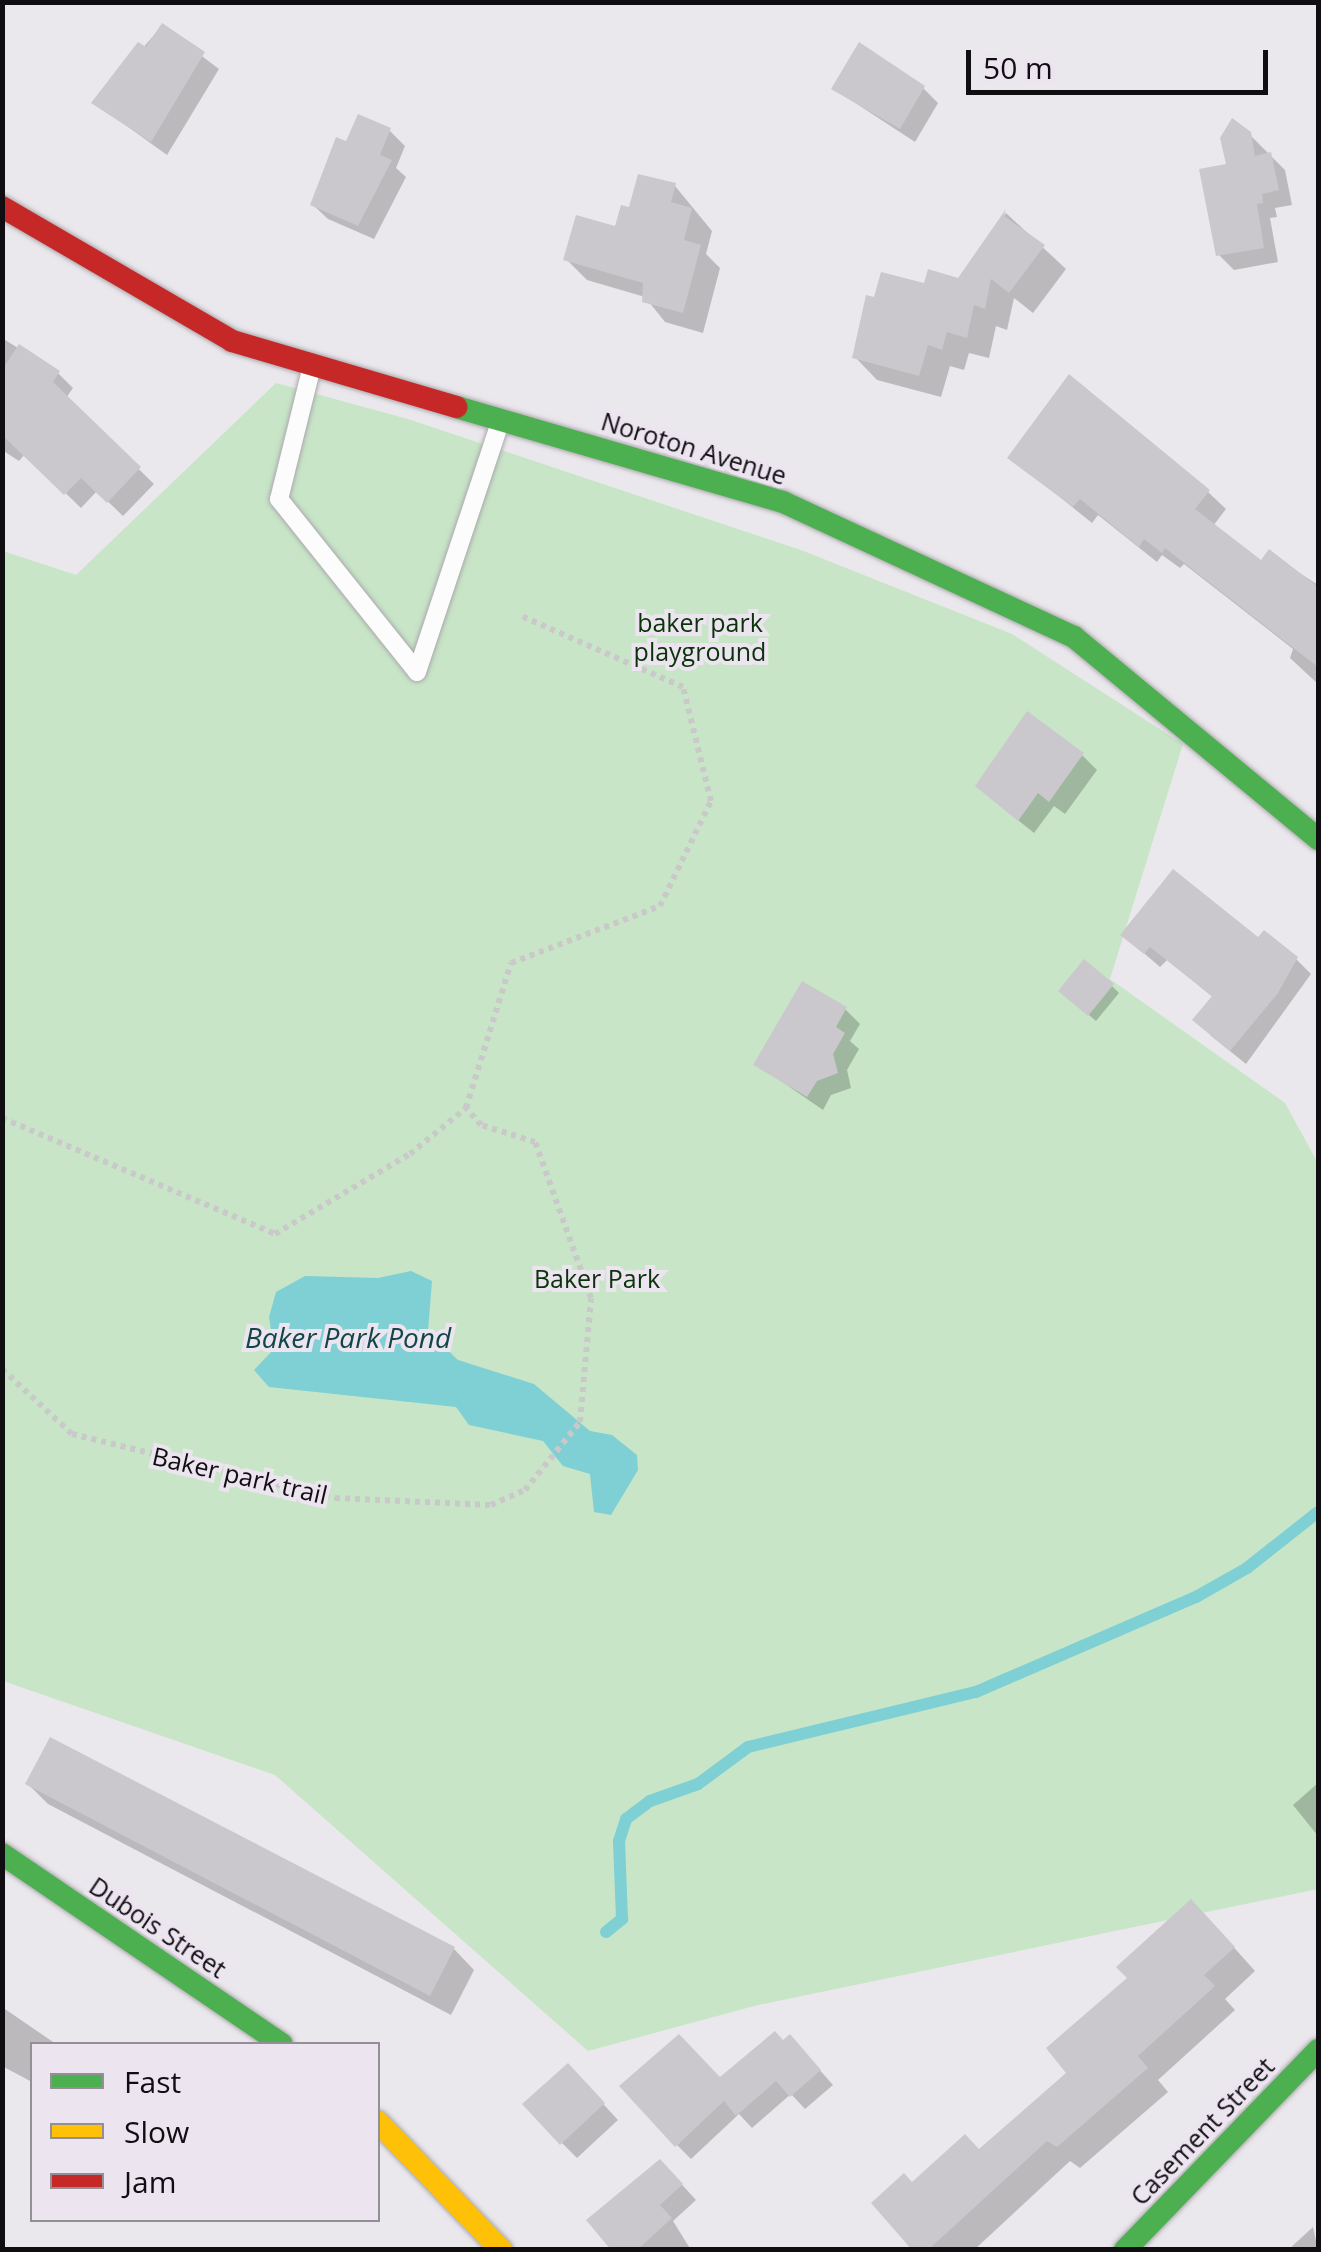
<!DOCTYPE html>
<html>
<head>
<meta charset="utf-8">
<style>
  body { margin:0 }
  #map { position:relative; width:1321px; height:2252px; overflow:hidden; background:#ebe8ed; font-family:"Open Sans",sans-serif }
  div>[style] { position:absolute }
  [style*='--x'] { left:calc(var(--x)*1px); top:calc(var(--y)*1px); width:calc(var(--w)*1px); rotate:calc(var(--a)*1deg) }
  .green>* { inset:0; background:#c8e5c7 }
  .water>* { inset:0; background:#7ed0d4 }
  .shadow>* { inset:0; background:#0003 }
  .stream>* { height:12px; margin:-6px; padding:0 6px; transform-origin:6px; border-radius:6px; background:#7ed0d4 }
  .building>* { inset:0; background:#cac8cc }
  .path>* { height:6px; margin-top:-3px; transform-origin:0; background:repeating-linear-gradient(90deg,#cac9ca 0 5px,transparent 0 10px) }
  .roads { filter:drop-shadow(0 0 2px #aba9ad) drop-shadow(0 0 2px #aba9ad) }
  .lane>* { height:18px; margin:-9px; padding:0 9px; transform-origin:9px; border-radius:9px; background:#fcfcfc }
  .fast>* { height:22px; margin:-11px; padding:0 11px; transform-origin:11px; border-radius:11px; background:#4caf50 }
  .slow>* { height:22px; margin:-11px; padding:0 11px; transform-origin:11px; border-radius:11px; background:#ffc107 }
  .jam>* { height:22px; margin:-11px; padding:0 11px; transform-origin:11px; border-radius:11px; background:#c62828 }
  span { translate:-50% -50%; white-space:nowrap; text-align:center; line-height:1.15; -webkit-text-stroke:8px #ece5f0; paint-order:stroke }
  .street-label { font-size:25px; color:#100e11 }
  .park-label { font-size:25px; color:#0b330a }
  .water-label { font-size:28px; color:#124749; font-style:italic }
  .frame { position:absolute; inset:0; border:5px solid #100e11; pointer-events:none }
  .legend { position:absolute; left:30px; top:2042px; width:350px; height:180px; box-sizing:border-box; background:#ece5f0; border:2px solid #948f97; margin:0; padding:12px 18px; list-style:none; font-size:30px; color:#100e11 }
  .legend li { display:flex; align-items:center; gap:20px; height:50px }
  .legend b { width:50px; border:2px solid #948f97 }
  .scale { position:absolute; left:966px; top:50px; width:302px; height:45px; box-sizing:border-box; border:5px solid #100e11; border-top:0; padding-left:12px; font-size:30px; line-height:35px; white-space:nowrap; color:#100e11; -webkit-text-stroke:8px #ece5f0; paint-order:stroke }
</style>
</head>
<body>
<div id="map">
  <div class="green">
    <div style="clip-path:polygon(276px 383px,408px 419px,801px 550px,1012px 634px,1183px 744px,1110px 979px,1285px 1103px,1318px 1163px,1318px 1889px,758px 2005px,588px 2051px,275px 1775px,3px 1681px,3px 551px,76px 575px)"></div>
  </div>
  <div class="water">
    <div style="clip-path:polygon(411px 1271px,432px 1281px,428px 1331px,458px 1360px,534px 1384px,590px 1431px,612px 1435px,637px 1455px,638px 1470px,611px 1515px,594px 1512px,590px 1474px,563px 1466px,543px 1441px,469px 1425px,456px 1407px,269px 1387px,254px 1370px,274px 1349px,269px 1317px,276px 1292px,305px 1276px,378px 1278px)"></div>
  </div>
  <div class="shadow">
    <div style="clip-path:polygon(162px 26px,219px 69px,167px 155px,95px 103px)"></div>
    <div style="clip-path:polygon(923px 88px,938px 103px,915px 142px,834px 89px)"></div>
    <div style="clip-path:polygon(390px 131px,405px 146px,396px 168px,406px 177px,374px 239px,328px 219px,313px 205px,347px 144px)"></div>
    <div style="clip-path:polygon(1249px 134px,1285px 170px,1292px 205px,1275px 208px,1277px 217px,1270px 218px,1278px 262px,1234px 270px,1219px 255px,1229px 166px)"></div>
    <div style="clip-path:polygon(675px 186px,712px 231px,706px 254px,720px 268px,703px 333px,665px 322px,645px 297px,587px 280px,566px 259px)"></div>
    <div style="clip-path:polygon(1006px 213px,1066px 269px,1033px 313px,1014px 298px,1007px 330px,996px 326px,989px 358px,969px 353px,964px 370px,950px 366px,941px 397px,877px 380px,855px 357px,876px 300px,959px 280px)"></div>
    <div style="clip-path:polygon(2px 338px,58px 373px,73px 388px,66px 398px,154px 484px,123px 516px,97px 491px,81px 508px,25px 454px,19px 461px,2px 450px)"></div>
    <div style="clip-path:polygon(1010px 457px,1208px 492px,1226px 509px,1213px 526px,1262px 564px,1269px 553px,1318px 585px,1318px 684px,1290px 658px,1293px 649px,1184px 564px,1180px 568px,1162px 555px,1157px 562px,1098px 515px,1092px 523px)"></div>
    <div style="clip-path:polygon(1082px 755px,1097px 770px,1065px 814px,1054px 806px,1034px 833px,993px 800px)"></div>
    <div style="clip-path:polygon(1123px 935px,1296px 959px,1311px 974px,1246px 1064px,1210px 1035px,1214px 998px,1167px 960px,1160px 967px)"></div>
    <div style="clip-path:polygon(1112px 986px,1119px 993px,1096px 1021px,1068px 997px)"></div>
    <div style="clip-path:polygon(845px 1009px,860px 1024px,850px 1041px,859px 1049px,847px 1070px,851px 1088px,831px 1095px,823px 1110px,756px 1064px)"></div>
    <div style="clip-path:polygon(1318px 1783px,1318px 1836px,1293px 1805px)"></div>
    <div style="clip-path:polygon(28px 1784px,454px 1949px,474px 1970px,451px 2015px,48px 1804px)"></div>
    <div style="clip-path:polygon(1213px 1924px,1255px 1971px,1225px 1999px,1235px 2010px,1158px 2080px,1168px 2092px,1080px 2168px,1070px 2161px,974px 2250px,915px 2250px,912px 2185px,979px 2152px,1070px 2073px,1130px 1979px)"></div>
    <div style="clip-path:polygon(2px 2007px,56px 2044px,32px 2044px,32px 2082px,2px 2066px)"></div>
    <div style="clip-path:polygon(783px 2043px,803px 2051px,833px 2085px,805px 2109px,791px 2094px,752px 2128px,739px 2114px,691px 2159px,677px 2145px)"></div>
    <div style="clip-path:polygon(582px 2081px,618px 2120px,577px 2158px,562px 2143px)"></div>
    <div style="clip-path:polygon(675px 2177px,696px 2200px,673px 2221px,691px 2250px,614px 2250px)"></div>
    <div style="clip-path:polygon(1313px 2227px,1318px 2250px,1288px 2250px)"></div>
  </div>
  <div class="stream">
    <div style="--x:606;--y:1932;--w:21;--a:-39"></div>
    <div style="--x:622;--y:1919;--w:78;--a:-92.2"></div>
    <div style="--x:619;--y:1841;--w:23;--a:-72"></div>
    <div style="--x:626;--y:1819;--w:30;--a:-37"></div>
    <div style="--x:650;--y:1801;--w:51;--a:-19.5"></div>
    <div style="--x:698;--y:1784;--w:62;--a:-36.5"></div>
    <div style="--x:748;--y:1747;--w:235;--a:-13.6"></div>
    <div style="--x:976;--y:1692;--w:240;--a:-23.4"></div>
    <div style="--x:1196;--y:1597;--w:59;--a:-29.6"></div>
    <div style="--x:1247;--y:1568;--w:90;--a:-38.3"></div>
  </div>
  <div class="building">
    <div style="clip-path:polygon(162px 23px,205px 52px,151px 142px,91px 103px,138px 42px,146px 47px)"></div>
    <div style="clip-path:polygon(859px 42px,925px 86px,900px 129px,831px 89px)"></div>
    <div style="clip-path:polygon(358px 114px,391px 128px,380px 155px,392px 160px,358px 226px,310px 205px,336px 137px,346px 141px)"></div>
    <div style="clip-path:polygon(1232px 118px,1251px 132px,1255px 156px,1271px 152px,1279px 190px,1262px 194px,1263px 203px,1257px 204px,1264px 248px,1216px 256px,1199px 169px,1226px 164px,1220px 138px)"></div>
    <div style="clip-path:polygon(638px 174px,676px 183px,671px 202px,692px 208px,684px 240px,701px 245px,683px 313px,642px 302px,643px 283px,563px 260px,576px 215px,615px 226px,621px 205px,629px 207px)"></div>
    <div style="clip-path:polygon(1006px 209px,1004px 216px,1045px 245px,1009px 293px,991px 279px,985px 309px,974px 305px,967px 338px,947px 332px,942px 350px,928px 345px,919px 376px,852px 358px,866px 295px,874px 297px,881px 272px,924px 283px,928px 269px,958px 278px)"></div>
    <div style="clip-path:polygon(19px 344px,60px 371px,53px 382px,141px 467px,107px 503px,81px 478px,64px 495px,2px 435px,2px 370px)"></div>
    <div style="clip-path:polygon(1069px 374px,1210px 490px,1195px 509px,1261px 560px,1269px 549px,1318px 587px,1318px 667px,1165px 548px,1162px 553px,1144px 539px,1139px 547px,1080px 499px,1073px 507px,1007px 458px)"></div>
    <div style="clip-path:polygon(1027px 711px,1084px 753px,1049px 802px,1038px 793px,1018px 821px,975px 786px)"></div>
    <div style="clip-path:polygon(1173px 869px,1258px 937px,1264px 930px,1298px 957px,1278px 993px,1230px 1051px,1192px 1020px,1212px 996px,1150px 947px,1144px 954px,1120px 935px)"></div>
    <div style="clip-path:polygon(1084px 959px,1114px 984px,1088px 1016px,1058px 991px)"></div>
    <div style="clip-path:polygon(802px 981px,847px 1007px,836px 1027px,845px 1033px,833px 1054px,838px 1073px,817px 1081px,807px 1097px,753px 1065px)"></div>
    <div style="clip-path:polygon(50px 1737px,455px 1947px,430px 1996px,25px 1784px)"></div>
    <div style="clip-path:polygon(1191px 1899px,1235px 1947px,1204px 1975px,1215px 1986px,1138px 2056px,1148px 2068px,1057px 2147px,1047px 2141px,928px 2250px,912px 2250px,871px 2203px,904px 2173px,912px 2182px,965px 2134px,979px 2149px,1066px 2073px,1046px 2048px,1127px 1978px,1116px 1967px)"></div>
    <div style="clip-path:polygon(775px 2031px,783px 2040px,790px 2034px,821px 2070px,790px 2097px,776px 2081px,736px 2116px,724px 2101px,675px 2147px,619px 2086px,679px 2034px,720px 2077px)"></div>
    <div style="clip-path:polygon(568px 2063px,605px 2103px,560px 2145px,522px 2104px)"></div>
    <div style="clip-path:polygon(660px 2159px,683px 2184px,660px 2205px,672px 2218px,637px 2250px,611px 2250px,586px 2220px)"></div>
  </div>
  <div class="path">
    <div style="--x:2;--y:1118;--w:297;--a:23"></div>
    <div style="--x:275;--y:1234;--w:157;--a:-30.7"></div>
    <div style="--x:410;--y:1154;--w:72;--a:-39.4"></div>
    <div style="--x:466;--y:1108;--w:152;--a:-72.8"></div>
    <div style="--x:511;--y:963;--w:160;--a:-20.9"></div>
    <div style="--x:660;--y:906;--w:117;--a:-64.1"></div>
    <div style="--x:711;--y:801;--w:117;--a:-103.8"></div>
    <div style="--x:683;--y:687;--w:179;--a:-156.3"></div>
    <div style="--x:2;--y:1369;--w:96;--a:42.9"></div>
    <div style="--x:72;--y:1434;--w:271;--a:13.7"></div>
    <div style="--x:335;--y:1498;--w:156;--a:2.6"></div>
    <div style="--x:491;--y:1505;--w:37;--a:-24"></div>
    <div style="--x:525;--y:1490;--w:87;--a:-51"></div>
    <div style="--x:580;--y:1422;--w:124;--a:-84.9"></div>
    <div style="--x:591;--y:1298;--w:166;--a:-109.7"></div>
    <div style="--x:535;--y:1142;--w:57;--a:-162.5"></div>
    <div style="--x:481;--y:1125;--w:23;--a:-131"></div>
  </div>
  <div class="roads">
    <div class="lane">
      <div style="--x:311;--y:370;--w:133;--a:103.9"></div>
      <div style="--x:279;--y:499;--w:221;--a:51.4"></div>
      <div style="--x:417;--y:672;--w:260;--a:-71.6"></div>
    </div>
    <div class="fast">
      <div style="--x:456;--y:407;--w:341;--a:16.2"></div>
      <div style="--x:783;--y:502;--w:321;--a:24.9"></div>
      <div style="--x:1074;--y:637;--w:317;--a:39.6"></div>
      <div style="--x:2;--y:1854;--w:338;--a:34.2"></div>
      <div style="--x:1125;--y:2250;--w:278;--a:-46"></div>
    </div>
    <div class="slow">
      <div style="--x:378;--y:2122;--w:178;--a:46.1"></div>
    </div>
    <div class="jam">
      <div style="--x:2;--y:207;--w:266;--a:30.2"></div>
      <div style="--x:232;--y:341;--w:234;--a:16.4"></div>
    </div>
  </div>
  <div class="street-label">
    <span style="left:694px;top:448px;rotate:17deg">Noroton Avenue</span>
    <span style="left:240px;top:1475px;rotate:13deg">Baker park trail</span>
    <span style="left:158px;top:1927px;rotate:34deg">Dubois Street</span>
    <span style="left:1202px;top:2131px;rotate:-46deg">Casement Street</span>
  </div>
  <div class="park-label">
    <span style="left:700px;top:637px">baker park<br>playground</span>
    <span style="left:597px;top:1278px">Baker Park</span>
  </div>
  <div class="water-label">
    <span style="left:348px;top:1337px">Baker Park Pond</span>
  </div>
  <div class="frame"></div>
  <ul class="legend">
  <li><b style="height:12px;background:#4caf50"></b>Fast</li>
  <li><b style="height:12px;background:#ffc107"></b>Slow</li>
  <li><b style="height:12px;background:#c62828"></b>Jam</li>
  </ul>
  <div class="scale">50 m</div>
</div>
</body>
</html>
